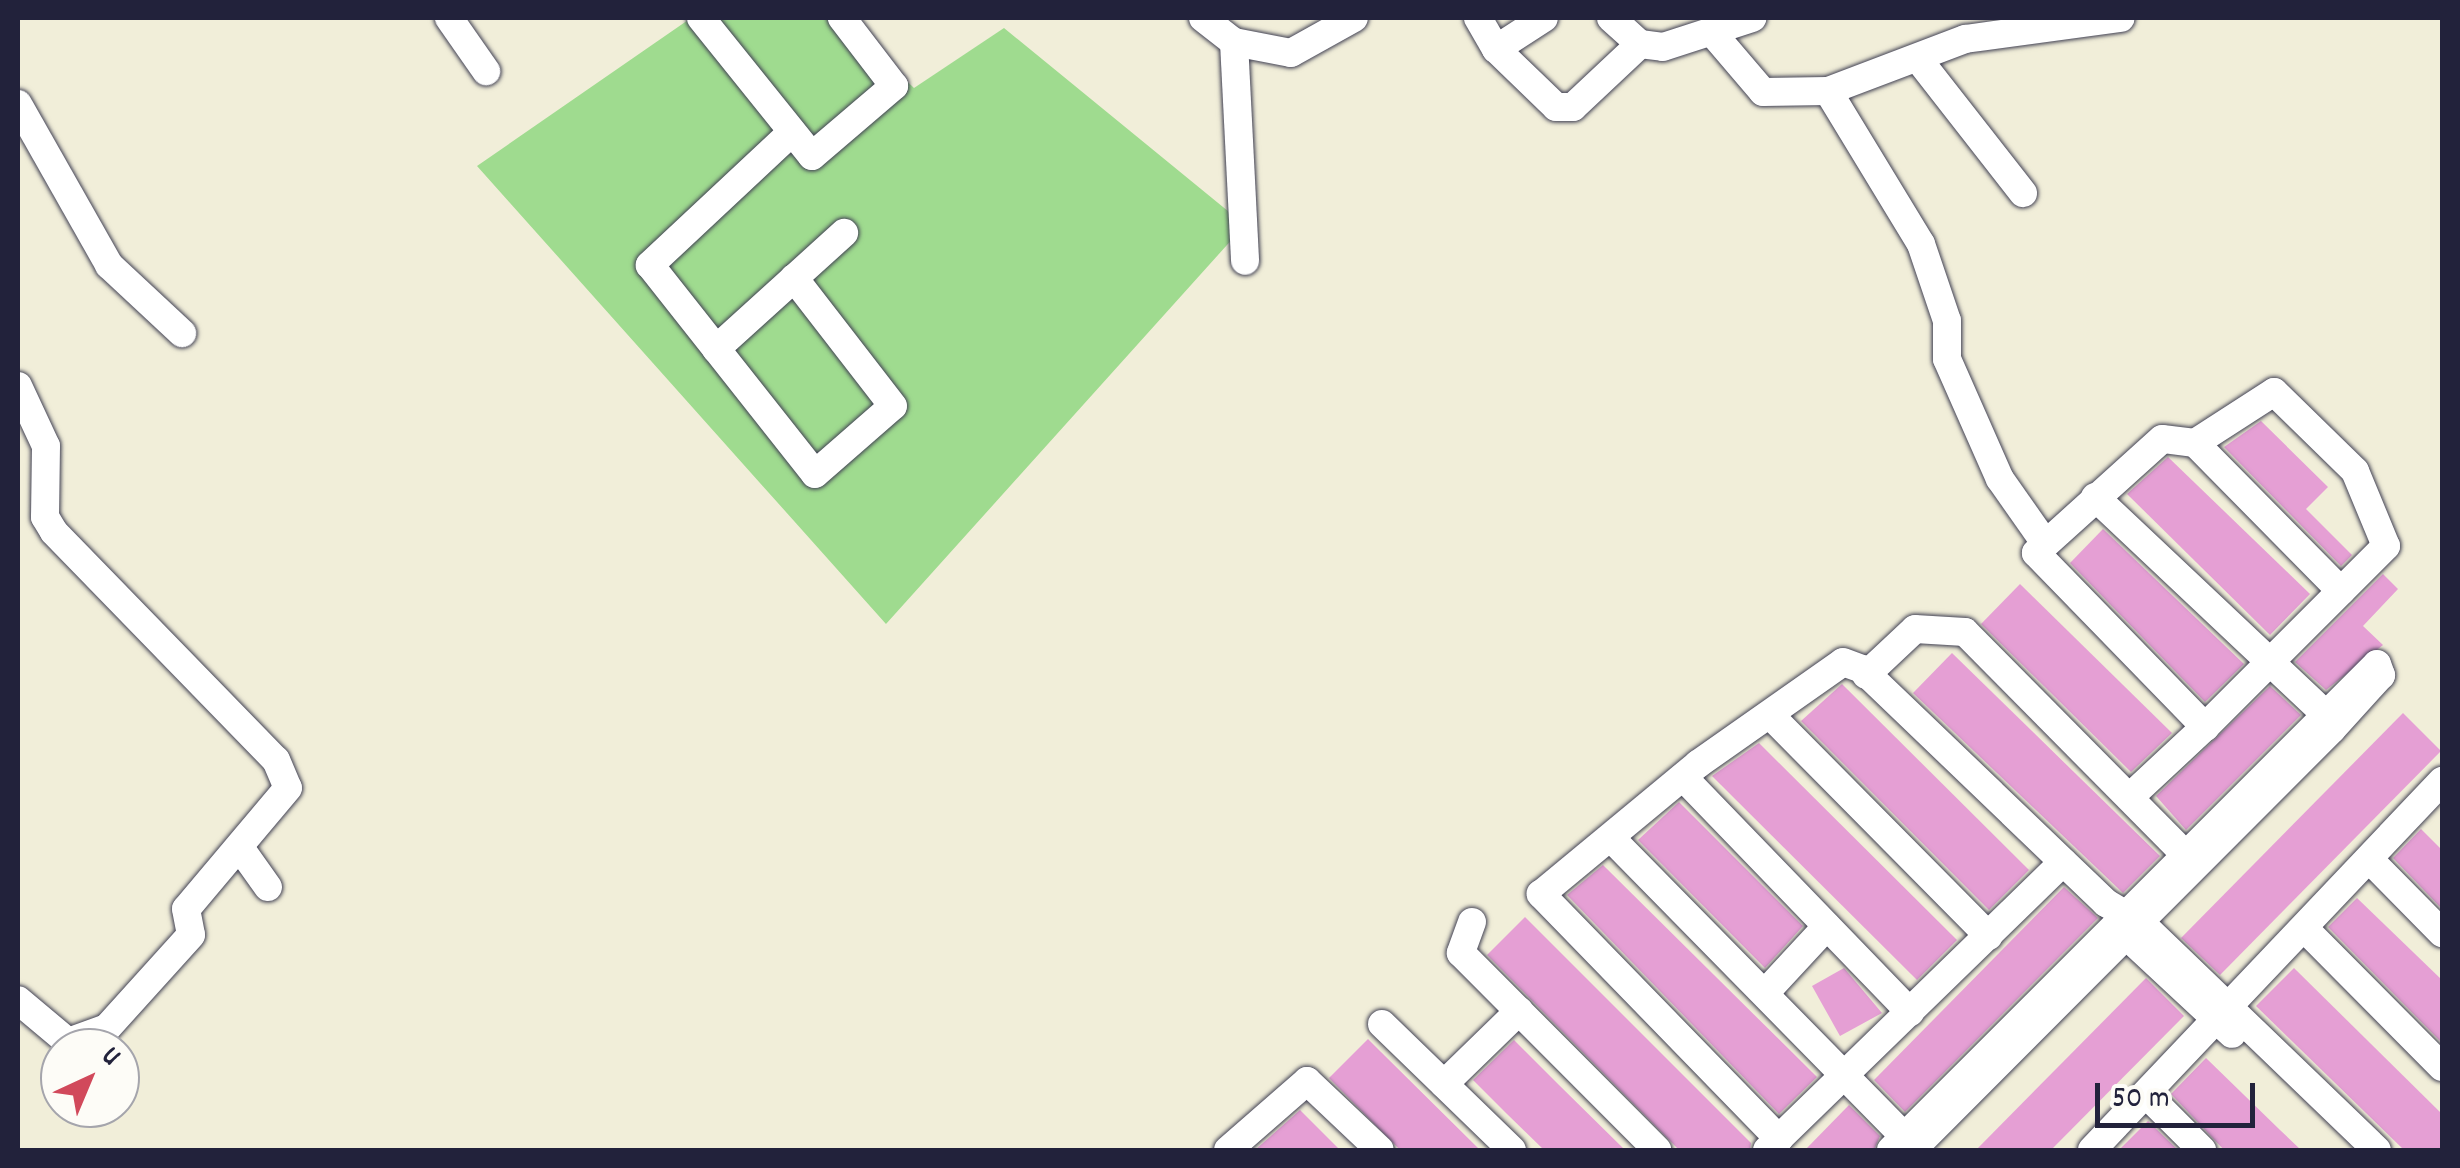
<!DOCTYPE html>
<html>
<head>
<meta charset="utf-8">
<style>
  body { margin:0 }
  #map { position:relative; width:2460px; height:1168px; overflow:hidden; background:#f1eed9; font-family:Dekko,sans-serif }
  div>[style] { position:absolute }
  [style*='--x'] { left:calc(var(--x)*1px); top:calc(var(--y)*1px); width:calc(var(--w)*1px); rotate:calc(var(--a)*1deg) }
  .green>* { inset:0; background:#9fdb8f }
  .building>* { inset:0; background:#e59fd4 }
  .roads { filter:drop-shadow(0 0 2px #414153) drop-shadow(0 0 2px #414153) }
  .minor>* { height:28px; margin:-14px; padding:0 14px; transform-origin:14px; border-radius:14px; background:#fff }
  span { translate:-50% -50%; white-space:nowrap; text-align:center; line-height:1.15; -webkit-text-stroke:10px #fdfcf7; paint-order:stroke }
  .frame { position:absolute; inset:0; border:20px solid #22223b; pointer-events:none }
  .north { position:absolute; left:40px; top:1028px; width:100px; height:100px; box-sizing:border-box; background:#fdfcf7; border:2px solid #a5a5ac; border-radius:50%; rotate:44deg; font-size:28px; font-weight:700; line-height:40px; text-align:center; color:#22223b }
  .north::after { content:''; display:block; margin:auto; width:35px; height:45px; background:#d1495b; clip-path:polygon(50% 0,100% 100%,50% 72%,0 100%) }
  .scale { position:absolute; left:2095px; top:1083px; width:160px; height:45px; box-sizing:border-box; border:5px solid #22223b; border-top:0; padding-left:12px; font-size:30px; line-height:35px; white-space:nowrap; color:#22223b; -webkit-text-stroke:8px #fdfcf7; paint-order:stroke }
</style>
</head>
<body>
<div id="map">
  <div class="green">
    <div style="clip-path:polygon(691px 18px,840px 18px,914px 88px,1004px 28px,1245px 225px,886px 624px,477px 166px)"></div>
  </div>
  <div class="building">
    <div style="clip-path:polygon(2261px 421px,2328px 487px,2306px 509px,2352px 555px,2341px 566px,2224px 447px)"></div>
    <div style="clip-path:polygon(2168px 457px,2310px 594px,2270px 635px,2127px 494px)"></div>
    <div style="clip-path:polygon(2103px 529px,2244px 664px,2205px 702px,2070px 563px)"></div>
    <div style="clip-path:polygon(2383px 574px,2398px 589px,2363px 626px,2383px 645px,2326px 690px,2295px 662px)"></div>
    <div style="clip-path:polygon(2020px 584px,2172px 733px,2131px 772px,1981px 624px)"></div>
    <div style="clip-path:polygon(1952px 653px,2160px 856px,2123px 893px,1913px 693px)"></div>
    <div style="clip-path:polygon(1842px 684px,2029px 870px,1989px 910px,1801px 721px)"></div>
    <div style="clip-path:polygon(2270px 686px,2301px 715px,2186px 830px,2156px 796px)"></div>
    <div style="clip-path:polygon(2403px 713px,2441px 751px,2220px 975px,2181px 938px)"></div>
    <div style="clip-path:polygon(1759px 743px,1957px 940px,1917px 980px,1712px 776px)"></div>
    <div style="clip-path:polygon(1679px 802px,1803px 926px,1765px 968px,1638px 840px)"></div>
    <div style="clip-path:polygon(2421px 829px,2442px 850px,2442px 909px,2393px 858px)"></div>
    <div style="clip-path:polygon(1603px 865px,1817px 1077px,1779px 1114px,1567px 895px)"></div>
    <div style="clip-path:polygon(2064px 887px,2098px 918px,1905px 1112px,1874px 1080px)"></div>
    <div style="clip-path:polygon(2357px 898px,2442px 980px,2442px 1043px,2328px 927px)"></div>
    <div style="clip-path:polygon(1525px 917px,1751px 1143px,1750px 1150px,1679px 1150px,1487px 955px)"></div>
    <div style="clip-path:polygon(1844px 968px,1882px 1013px,1840px 1036px,1812px 986px)"></div>
    <div style="clip-path:polygon(2294px 968px,2442px 1114px,2442px 1150px,2404px 1150px,2256px 1006px)"></div>
    <div style="clip-path:polygon(2146px 978px,2184px 1016px,2051px 1150px,1976px 1150px)"></div>
    <div style="clip-path:polygon(1368px 1039px,1381px 1052px,1480px 1150px,1400px 1150px,1329px 1078px)"></div>
    <div style="clip-path:polygon(1514px 1040px,1559px 1085px,1625px 1150px,1544px 1150px,1506px 1113px,1473px 1080px)"></div>
    <div style="clip-path:polygon(2206px 1058px,2280px 1130px,2301px 1150px,2224px 1150px,2171px 1094px)"></div>
    <div style="clip-path:polygon(1849px 1105px,1880px 1136px,1874px 1150px,1805px 1150px)"></div>
    <div style="clip-path:polygon(1300px 1110px,1340px 1150px,1255px 1150px)"></div>
    <div style="clip-path:polygon(2148px 1121px,2178px 1150px,2119px 1150px)"></div>
  </div>
  <div class="roads">
    <div class="minor">
      <div style="--x:449;--y:18;--w:65;--a:55.1"></div>
      <div style="--x:701;--y:18;--w:177;--a:51.2"></div>
      <div style="--x:812;--y:156;--w:108;--a:-40.5"></div>
      <div style="--x:894;--y:86;--w:86;--a:-127.4"></div>
      <div style="--x:1203;--y:18;--w:39;--a:38"></div>
      <div style="--x:1234;--y:42;--w:58;--a:10.9"></div>
      <div style="--x:1291;--y:53;--w:72;--a:-29.1"></div>
      <div style="--x:1478;--y:18;--w:36;--a:60"></div>
      <div style="--x:1496;--y:49;--w:83;--a:44"></div>
      <div style="--x:1556;--y:107;--w:17;--a:0"></div>
      <div style="--x:1573;--y:107;--w:92;--a:-43.2"></div>
      <div style="--x:1611;--y:18;--w:39;--a:42"></div>
      <div style="--x:1640;--y:44;--w:23;--a:7"></div>
      <div style="--x:1663;--y:47;--w:94;--a:-18"></div>
      <div style="--x:1716;--y:37;--w:72;--a:49.5"></div>
      <div style="--x:1763;--y:92;--w:65;--a:-0.9"></div>
      <div style="--x:1828;--y:91;--w:147;--a:-20.8"></div>
      <div style="--x:1965;--y:39;--w:157;--a:-7.7"></div>
      <div style="--x:1234;--y:42;--w:219;--a:87.1"></div>
      <div style="--x:1496;--y:49;--w:57;--a:-32.9"></div>
      <div style="--x:1919;--y:60;--w:169;--a:52"></div>
      <div style="--x:1828;--y:91;--w:179;--a:58.7"></div>
      <div style="--x:1921;--y:244;--w:81;--a:71.3"></div>
      <div style="--x:1947;--y:321;--w:38;--a:90"></div>
      <div style="--x:1947;--y:359;--w:131;--a:66.2"></div>
      <div style="--x:2000;--y:479;--w:78;--a:54.9"></div>
      <div style="--x:18;--y:104;--w:185;--a:60.5"></div>
      <div style="--x:109;--y:265;--w:100;--a:43"></div>
      <div style="--x:792;--y:132;--w:195;--a:136.9"></div>
      <div style="--x:650;--y:265;--w:266;--a:51.7"></div>
      <div style="--x:815;--y:474;--w:103;--a:-41.1"></div>
      <div style="--x:893;--y:406;--w:162;--a:-127.7"></div>
      <div style="--x:716;--y:349;--w:173;--a:-42.2"></div>
      <div style="--x:18;--y:386;--w:66;--a:65"></div>
      <div style="--x:46;--y:446;--w:71;--a:90.8"></div>
      <div style="--x:45;--y:517;--w:17;--a:59"></div>
      <div style="--x:54;--y:532;--w:318;--a:45.8"></div>
      <div style="--x:276;--y:760;--w:30;--a:67"></div>
      <div style="--x:288;--y:788;--w:158;--a:130.1"></div>
      <div style="--x:186;--y:909;--w:26;--a:79"></div>
      <div style="--x:191;--y:935;--w:125;--a:132.1"></div>
      <div style="--x:107;--y:1028;--w:41;--a:160.3"></div>
      <div style="--x:68;--y:1042;--w:65;--a:-140"></div>
      <div style="--x:2195;--y:443;--w:208;--a:45.4"></div>
      <div style="--x:2095;--y:497;--w:312;--a:43.3"></div>
      <div style="--x:1866;--y:675;--w:67;--a:-43.2"></div>
      <div style="--x:1915;--y:629;--w:50;--a:3.4"></div>
      <div style="--x:1965;--y:632;--w:314;--a:45.3"></div>
      <div style="--x:1772;--y:717;--w:308;--a:45.3"></div>
      <div style="--x:1683;--y:777;--w:327;--a:46"></div>
      <div style="--x:2132;--y:795;--w:100;--a:-43"></div>
      <div style="--x:2205;--y:727;--w:256;--a:-45"></div>
      <div style="--x:2386;--y:546;--w:81;--a:-112.5"></div>
      <div style="--x:2355;--y:471;--w:113;--a:-135.7"></div>
      <div style="--x:2274;--y:392;--w:94;--a:147.2"></div>
      <div style="--x:2195;--y:443;--w:33;--a:-173"></div>
      <div style="--x:2162;--y:439;--w:170;--a:137.9"></div>
      <div style="--x:2036;--y:553;--w:243;--a:45.8"></div>
      <div style="--x:1611;--y:838;--w:433;--a:45.5"></div>
      <div style="--x:243;--y:852;--w:43;--a:54.5"></div>
      <div style="--x:2369;--y:859;--w:104;--a:45.4"></div>
      <div style="--x:1472;--y:922;--w:33;--a:110"></div>
      <div style="--x:1461;--y:953;--w:278;--a:45.1"></div>
      <div style="--x:2117;--y:927;--w:157;--a:42.9"></div>
      <div style="--x:2304;--y:928;--w:196;--a:45.2"></div>
      <div style="--x:1765;--y:993;--w:91;--a:-47.2"></div>
      <div style="--x:1382;--y:1024;--w:181;--a:44.1"></div>
      <div style="--x:1444;--y:1084;--w:105;--a:-44.2"></div>
      <div style="--x:2147;--y:1095;--w:78;--a:45"></div>
      <div style="--x:1779;--y:1139;--w:342;--a:-134.2"></div>
      <div style="--x:1541;--y:894;--w:204;--a:-39.6"></div>
      <div style="--x:1698;--y:764;--w:177;--a:-35.1"></div>
      <div style="--x:1843;--y:662;--w:20;--a:20"></div>
      <div style="--x:1862;--y:669;--w:338;--a:43.8"></div>
      <div style="--x:2106;--y:903;--w:42;--a:30.3"></div>
      <div style="--x:2142;--y:924;--w:326;--a:43.9"></div>
      <div style="--x:1228;--y:1150;--w:105;--a:-41.1"></div>
      <div style="--x:1307;--y:1081;--w:100;--a:43.4"></div>
      <div style="--x:1767;--y:1150;--w:413;--a:-44.2"></div>
      <div style="--x:1891;--y:1150;--w:687;--a:-45"></div>
      <div style="--x:2377;--y:664;--w:12;--a:70"></div>
      <div style="--x:2381;--y:675;--w:73;--a:132.2"></div>
      <div style="--x:2332;--y:729;--w:595;--a:134.93"></div>
      <div style="--x:2092;--y:1150;--w:509;--a:-46.51"></div>
    </div>
  </div>
  <div class="frame"></div>
  <div class="north">U</div>
  <div class="scale">50 m</div>
</div>
</body>
</html>
